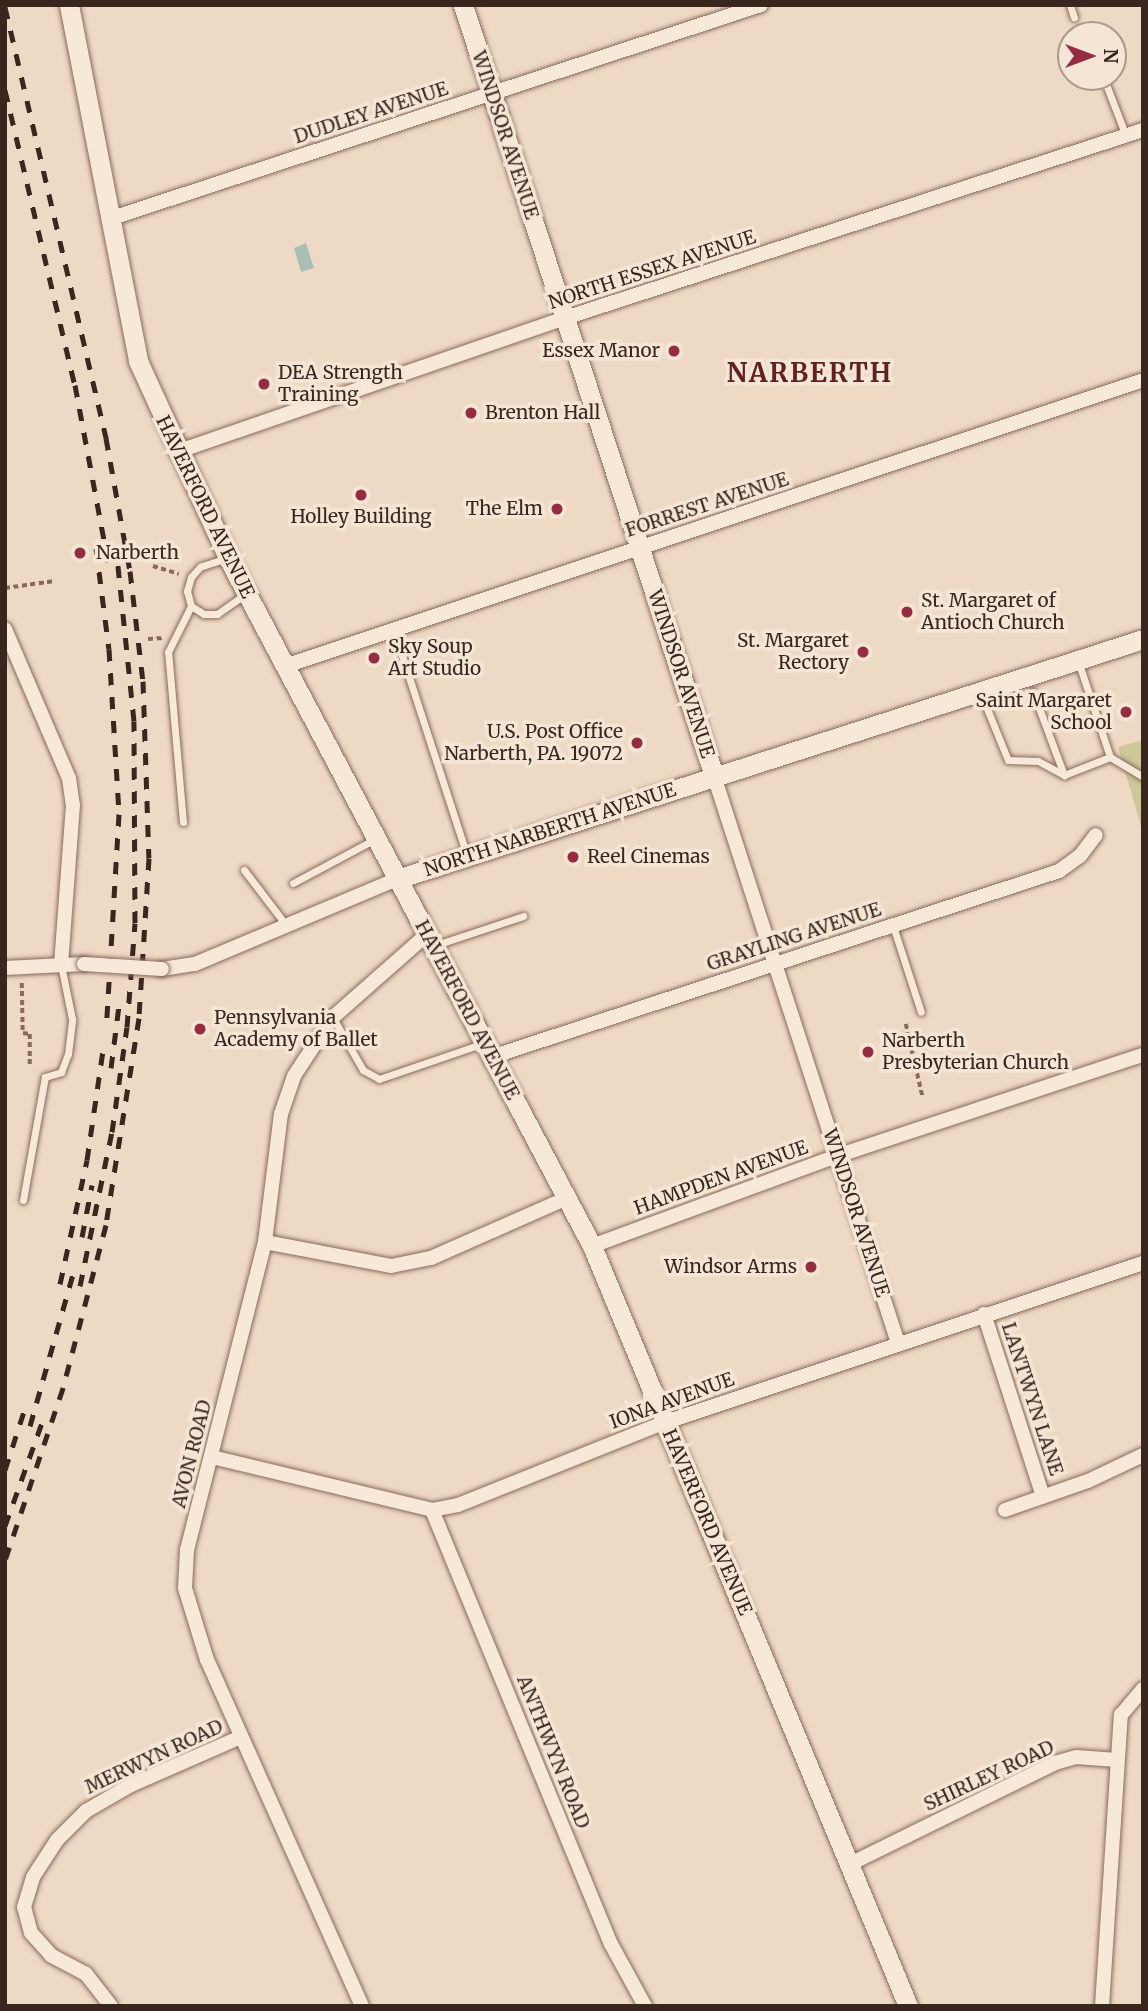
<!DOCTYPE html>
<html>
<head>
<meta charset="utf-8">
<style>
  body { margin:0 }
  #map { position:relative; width:1148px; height:2011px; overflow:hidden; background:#eed9c4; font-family:Merriweather,serif }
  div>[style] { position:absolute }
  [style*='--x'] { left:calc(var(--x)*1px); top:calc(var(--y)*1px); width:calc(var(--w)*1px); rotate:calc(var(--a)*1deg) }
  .green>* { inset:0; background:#ccc898 }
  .water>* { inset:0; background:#a6c1b4 }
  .path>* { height:3.5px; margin-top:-1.75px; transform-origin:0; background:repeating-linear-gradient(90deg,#886a5b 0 5px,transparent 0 8.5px) }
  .roads { filter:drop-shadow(0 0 2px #886a5b) drop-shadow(0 0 2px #886a5b) }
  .lane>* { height:7px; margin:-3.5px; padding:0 3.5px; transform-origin:3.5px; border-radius:3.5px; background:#f8e8d8 }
  .street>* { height:14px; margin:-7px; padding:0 7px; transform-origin:7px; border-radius:7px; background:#f8e8d8 }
  .secondary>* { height:19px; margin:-9.5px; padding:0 9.5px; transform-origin:9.5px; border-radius:9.5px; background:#f8e8d8 }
  .rail>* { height:5px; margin-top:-2.5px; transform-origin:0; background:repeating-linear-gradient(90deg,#38261f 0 12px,transparent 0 24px) }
  .bridges { filter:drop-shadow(0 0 2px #886a5b) drop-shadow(0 0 2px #886a5b) }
  .street-bridge>* { height:14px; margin:-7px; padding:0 7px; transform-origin:7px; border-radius:7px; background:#f8e8d8 }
  .dots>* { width:19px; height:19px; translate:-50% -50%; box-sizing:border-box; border:4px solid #f5e5d4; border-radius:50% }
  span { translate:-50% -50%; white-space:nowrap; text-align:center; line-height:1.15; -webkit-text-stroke:7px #f5e5d4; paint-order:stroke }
  .street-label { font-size:19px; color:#38261f }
  .poi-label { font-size:19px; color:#38261f }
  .right { translate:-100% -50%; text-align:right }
  .left { translate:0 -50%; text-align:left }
  .district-label { font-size:26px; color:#64201f; font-weight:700; letter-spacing:2px }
  .frame { position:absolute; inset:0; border:7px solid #38261f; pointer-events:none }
  .north { position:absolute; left:1057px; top:21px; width:70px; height:70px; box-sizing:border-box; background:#f5e5d4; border:2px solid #a9998c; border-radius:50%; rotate:90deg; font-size:19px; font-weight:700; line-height:28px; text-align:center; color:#38261f }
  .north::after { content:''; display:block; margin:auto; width:24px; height:32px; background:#962c41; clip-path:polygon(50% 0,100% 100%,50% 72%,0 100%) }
</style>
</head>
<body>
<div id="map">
  <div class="green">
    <div style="clip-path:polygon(1143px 740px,1143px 833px,1118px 747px)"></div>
  </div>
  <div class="water">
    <div style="clip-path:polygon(306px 243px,314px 268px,301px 272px,294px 248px)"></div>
  </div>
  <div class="path">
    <div style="--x:153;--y:566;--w:27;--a:17"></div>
    <div style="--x:5;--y:588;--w:50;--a:-8"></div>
    <div style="--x:148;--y:639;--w:15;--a:-4"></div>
    <div style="--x:22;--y:983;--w:50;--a:88.9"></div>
    <div style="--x:23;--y:1033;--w:7;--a:8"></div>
    <div style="--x:30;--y:1034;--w:32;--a:90"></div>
    <div style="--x:906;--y:1024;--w:76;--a:77.1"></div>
  </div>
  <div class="roads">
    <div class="lane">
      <div style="--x:1070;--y:5;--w:13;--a:72"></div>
      <div style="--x:1104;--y:79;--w:61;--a:68.9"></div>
      <div style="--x:227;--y:558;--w:28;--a:162"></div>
      <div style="--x:200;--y:567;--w:13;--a:132"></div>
      <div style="--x:191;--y:577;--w:15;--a:106"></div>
      <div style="--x:187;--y:591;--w:16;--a:75"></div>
      <div style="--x:191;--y:606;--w:15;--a:32"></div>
      <div style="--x:204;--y:614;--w:13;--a:0"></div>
      <div style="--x:217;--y:614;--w:35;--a:-35"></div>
      <div style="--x:393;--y:628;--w:240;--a:72"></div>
      <div style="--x:1033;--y:692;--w:89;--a:69.5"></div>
      <div style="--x:981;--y:694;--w:71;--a:67.8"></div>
      <div style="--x:1008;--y:760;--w:30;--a:2"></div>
      <div style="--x:1038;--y:761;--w:30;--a:28"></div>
      <div style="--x:1064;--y:775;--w:49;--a:-21.4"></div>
      <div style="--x:1110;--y:757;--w:101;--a:-108.4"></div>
      <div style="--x:1110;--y:757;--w:39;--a:31"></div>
      <div style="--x:183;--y:822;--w:171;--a:-95"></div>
      <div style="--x:168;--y:652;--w:51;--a:-63.4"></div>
      <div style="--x:244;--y:870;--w:69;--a:52.6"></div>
      <div style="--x:293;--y:883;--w:93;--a:-28.2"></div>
      <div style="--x:893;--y:926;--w:90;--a:72"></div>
      <div style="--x:436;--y:945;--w:92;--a:-18.4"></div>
      <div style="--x:333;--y:1018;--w:60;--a:60"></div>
      <div style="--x:363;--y:1070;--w:18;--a:29"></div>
      <div style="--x:379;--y:1079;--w:108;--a:-18.9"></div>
      <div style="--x:23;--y:1200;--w:125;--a:-79.9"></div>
      <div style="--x:45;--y:1077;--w:17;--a:-17"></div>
      <div style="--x:61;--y:1072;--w:19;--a:-69"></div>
      <div style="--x:68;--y:1054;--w:35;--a:-83"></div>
      <div style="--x:72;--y:1019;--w:55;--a:-101.5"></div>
    </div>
    <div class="street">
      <div style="--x:112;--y:218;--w:683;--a:-18.17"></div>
      <div style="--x:176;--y:452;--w:411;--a:-19"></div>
      <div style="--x:565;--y:318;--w:608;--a:-18.02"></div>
      <div style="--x:5;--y:629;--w:162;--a:66.8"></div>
      <div style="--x:69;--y:778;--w:27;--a:82"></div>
      <div style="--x:73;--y:805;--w:160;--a:94.3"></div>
      <div style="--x:285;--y:666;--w:904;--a:-18.43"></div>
      <div style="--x:714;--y:776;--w:596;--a:72.02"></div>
      <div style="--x:5;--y:968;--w:79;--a:-2.9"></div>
      <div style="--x:162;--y:969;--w:33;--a:-9"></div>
      <div style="--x:195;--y:964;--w:219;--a:-22.8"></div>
      <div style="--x:491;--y:1057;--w:598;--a:-18.13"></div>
      <div style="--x:1059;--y:871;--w:26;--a:-36"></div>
      <div style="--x:1080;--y:856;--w:26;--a:-53"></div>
      <div style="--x:265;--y:1242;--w:128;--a:10.8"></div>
      <div style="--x:391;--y:1266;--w:41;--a:-11.3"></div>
      <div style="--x:431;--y:1258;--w:151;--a:-23.8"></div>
      <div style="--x:592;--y:1246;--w:261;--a:-20.2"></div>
      <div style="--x:837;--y:1156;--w:322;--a:-18.3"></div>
      <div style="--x:984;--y:1314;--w:192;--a:72.1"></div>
      <div style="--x:212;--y:1457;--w:226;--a:13.5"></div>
      <div style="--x:432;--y:1510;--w:26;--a:-11"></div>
      <div style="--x:458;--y:1505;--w:224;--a:-21.8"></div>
      <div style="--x:666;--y:1422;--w:503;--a:-18.43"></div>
      <div style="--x:432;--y:1510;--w:469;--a:67.6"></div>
      <div style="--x:611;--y:1944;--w:71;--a:61.3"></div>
      <div style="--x:1005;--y:1510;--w:88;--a:-19.3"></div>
      <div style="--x:1088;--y:1481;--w:61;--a:-25.3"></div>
      <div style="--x:850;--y:1864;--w:229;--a:-26.2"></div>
      <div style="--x:1055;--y:1763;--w:22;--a:-16"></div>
      <div style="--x:1076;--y:1757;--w:41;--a:4.2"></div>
      <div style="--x:111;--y:2006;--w:41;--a:-128"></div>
      <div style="--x:86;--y:1974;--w:40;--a:-152"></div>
      <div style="--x:51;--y:1955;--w:30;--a:-132"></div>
      <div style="--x:31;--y:1933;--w:27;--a:-105"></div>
      <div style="--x:24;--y:1907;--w:31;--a:-73"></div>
      <div style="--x:33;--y:1877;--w:44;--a:-57"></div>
      <div style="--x:57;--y:1840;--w:41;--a:-45"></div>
      <div style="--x:86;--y:1811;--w:52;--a:-30"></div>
      <div style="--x:131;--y:1785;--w:120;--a:-23.6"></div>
      <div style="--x:362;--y:2006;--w:379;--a:-114.1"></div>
      <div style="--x:207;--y:1660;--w:75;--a:-107"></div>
      <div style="--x:185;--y:1588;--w:38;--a:-87"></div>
      <div style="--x:187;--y:1550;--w:318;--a:-75.8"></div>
      <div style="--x:265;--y:1242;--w:129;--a:-82.9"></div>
      <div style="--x:281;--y:1114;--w:40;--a:-71.1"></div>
      <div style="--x:294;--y:1076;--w:69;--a:-56.8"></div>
      <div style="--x:332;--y:1018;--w:125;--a:-41.4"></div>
      <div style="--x:1102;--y:2006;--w:292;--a:-86.3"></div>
      <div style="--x:1121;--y:1715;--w:34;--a:-50"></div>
    </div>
    <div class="secondary">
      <div style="--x:69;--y:5;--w:363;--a:79"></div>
      <div style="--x:138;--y:361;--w:217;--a:65.4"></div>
      <div style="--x:228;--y:558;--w:778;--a:62.12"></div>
      <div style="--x:592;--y:1246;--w:823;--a:67.42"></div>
      <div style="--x:463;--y:5;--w:811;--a:71.97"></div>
      <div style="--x:397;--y:879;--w:784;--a:-17.83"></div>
    </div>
  </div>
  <div class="rail">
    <div style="--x:5;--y:7;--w:443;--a:76.8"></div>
    <div style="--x:106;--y:438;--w:135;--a:79.8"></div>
    <div style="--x:130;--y:571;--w:111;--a:83.3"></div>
    <div style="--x:143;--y:681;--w:177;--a:88.1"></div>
    <div style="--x:149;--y:858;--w:160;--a:93.6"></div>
    <div style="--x:139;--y:1018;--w:210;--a:99.1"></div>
    <div style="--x:106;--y:1225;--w:169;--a:104.8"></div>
    <div style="--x:63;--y:1388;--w:182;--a:108.6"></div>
    <div style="--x:5;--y:90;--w:303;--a:76.7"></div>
    <div style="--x:75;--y:385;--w:180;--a:79.4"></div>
    <div style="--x:96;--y:548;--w:102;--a:82.7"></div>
    <div style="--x:109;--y:649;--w:165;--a:86.5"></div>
    <div style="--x:119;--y:814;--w:205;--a:93.4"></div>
    <div style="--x:111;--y:1068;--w:71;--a:-82.7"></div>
    <div style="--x:82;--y:1237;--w:53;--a:-79.1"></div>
    <div style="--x:60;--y:1284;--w:127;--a:-77.7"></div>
    <div style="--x:87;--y:1160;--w:111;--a:-81.7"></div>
    <div style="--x:80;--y:1286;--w:157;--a:-78.3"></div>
    <div style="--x:112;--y:1132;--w:106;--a:-81.9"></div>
    <div style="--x:127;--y:1027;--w:104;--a:-85.6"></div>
    <div style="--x:135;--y:923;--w:202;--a:-90.3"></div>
    <div style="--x:134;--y:721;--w:176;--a:-95.9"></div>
    <div style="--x:30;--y:1426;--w:165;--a:-74.2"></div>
    <div style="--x:5;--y:1470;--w:65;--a:-72.1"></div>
    <div style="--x:5;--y:1526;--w:119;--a:-70.3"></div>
  </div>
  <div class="bridges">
    <div class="street-bridge">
      <div style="--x:84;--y:964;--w:78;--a:3.7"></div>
    </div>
  </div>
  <div class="dots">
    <div style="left:674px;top:351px;background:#962c41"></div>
    <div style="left:264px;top:384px;background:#962c41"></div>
    <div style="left:471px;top:413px;background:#962c41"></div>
    <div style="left:361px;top:495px;background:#962c41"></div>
    <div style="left:557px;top:509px;background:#962c41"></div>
    <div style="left:80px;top:553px;background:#962c41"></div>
    <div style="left:907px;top:612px;background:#962c41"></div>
    <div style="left:863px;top:652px;background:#962c41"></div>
    <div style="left:374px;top:658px;background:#962c41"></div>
    <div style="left:1126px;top:712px;background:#962c41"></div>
    <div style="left:637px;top:743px;background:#962c41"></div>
    <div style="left:573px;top:857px;background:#962c41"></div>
    <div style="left:200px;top:1029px;background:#962c41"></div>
    <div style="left:868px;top:1052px;background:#962c41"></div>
    <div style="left:811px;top:1267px;background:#962c41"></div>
  </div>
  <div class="street-label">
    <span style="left:371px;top:113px;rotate:-18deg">DUDLEY AVENUE</span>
    <span style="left:505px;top:135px;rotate:72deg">WINDSOR AVENUE</span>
    <span style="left:652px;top:270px;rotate:-18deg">NORTH ESSEX AVENUE</span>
    <span style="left:707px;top:505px;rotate:-18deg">FORREST AVENUE</span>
    <span style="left:205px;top:507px;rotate:64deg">HAVERFORD AVENUE</span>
    <span style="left:681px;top:674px;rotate:72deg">WINDSOR AVENUE</span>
    <span style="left:550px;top:830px;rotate:-18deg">NORTH NARBERTH AVENUE</span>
    <span style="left:794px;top:937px;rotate:-18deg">GRAYLING AVENUE</span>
    <span style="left:467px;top:1010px;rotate:62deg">HAVERFORD AVENUE</span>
    <span style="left:721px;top:1178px;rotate:-20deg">HAMPDEN AVENUE</span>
    <span style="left:856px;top:1213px;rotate:72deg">WINDSOR AVENUE</span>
    <span style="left:1032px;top:1399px;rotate:72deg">LANTWYN LANE</span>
    <span style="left:672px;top:1401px;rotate:-20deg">IONA AVENUE</span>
    <span style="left:192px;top:1454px;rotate:-76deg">AVON ROAD</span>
    <span style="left:707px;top:1522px;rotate:67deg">HAVERFORD AVENUE</span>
    <span style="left:553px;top:1752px;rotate:68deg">ANTHWYN ROAD</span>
    <span style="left:154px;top:1757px;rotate:-25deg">MERWYN ROAD</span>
    <span style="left:989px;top:1776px;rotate:-25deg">SHIRLEY ROAD</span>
  </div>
  <div class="poi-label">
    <span class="right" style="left:660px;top:351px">Essex Manor</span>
    <span class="left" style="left:278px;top:384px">DEA Strength<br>Training</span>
    <span class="left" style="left:485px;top:413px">Brenton Hall</span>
    <span class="right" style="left:543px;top:509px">The Elm</span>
    <span style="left:361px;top:517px">Holley Building</span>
    <span class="left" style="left:96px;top:553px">Narberth</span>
    <span class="left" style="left:921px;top:612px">St. Margaret of<br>Antioch Church</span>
    <span class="right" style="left:849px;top:652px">St. Margaret<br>Rectory</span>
    <span class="left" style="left:388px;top:658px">Sky Soup<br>Art Studio</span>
    <span class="right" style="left:1112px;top:712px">Saint Margaret<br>School</span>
    <span class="right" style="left:623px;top:743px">U.S. Post Office<br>Narberth, PA. 19072</span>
    <span class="left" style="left:587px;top:857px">Reel Cinemas</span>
    <span class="left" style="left:214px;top:1029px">Pennsylvania<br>Academy of Ballet</span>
    <span class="left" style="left:882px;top:1052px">Narberth<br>Presbyterian Church</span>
    <span class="right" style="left:797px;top:1267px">Windsor Arms</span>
  </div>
  <div class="district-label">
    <span style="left:810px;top:373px">NARBERTH</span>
  </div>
  <div class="frame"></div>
  <div class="north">N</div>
</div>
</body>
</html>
